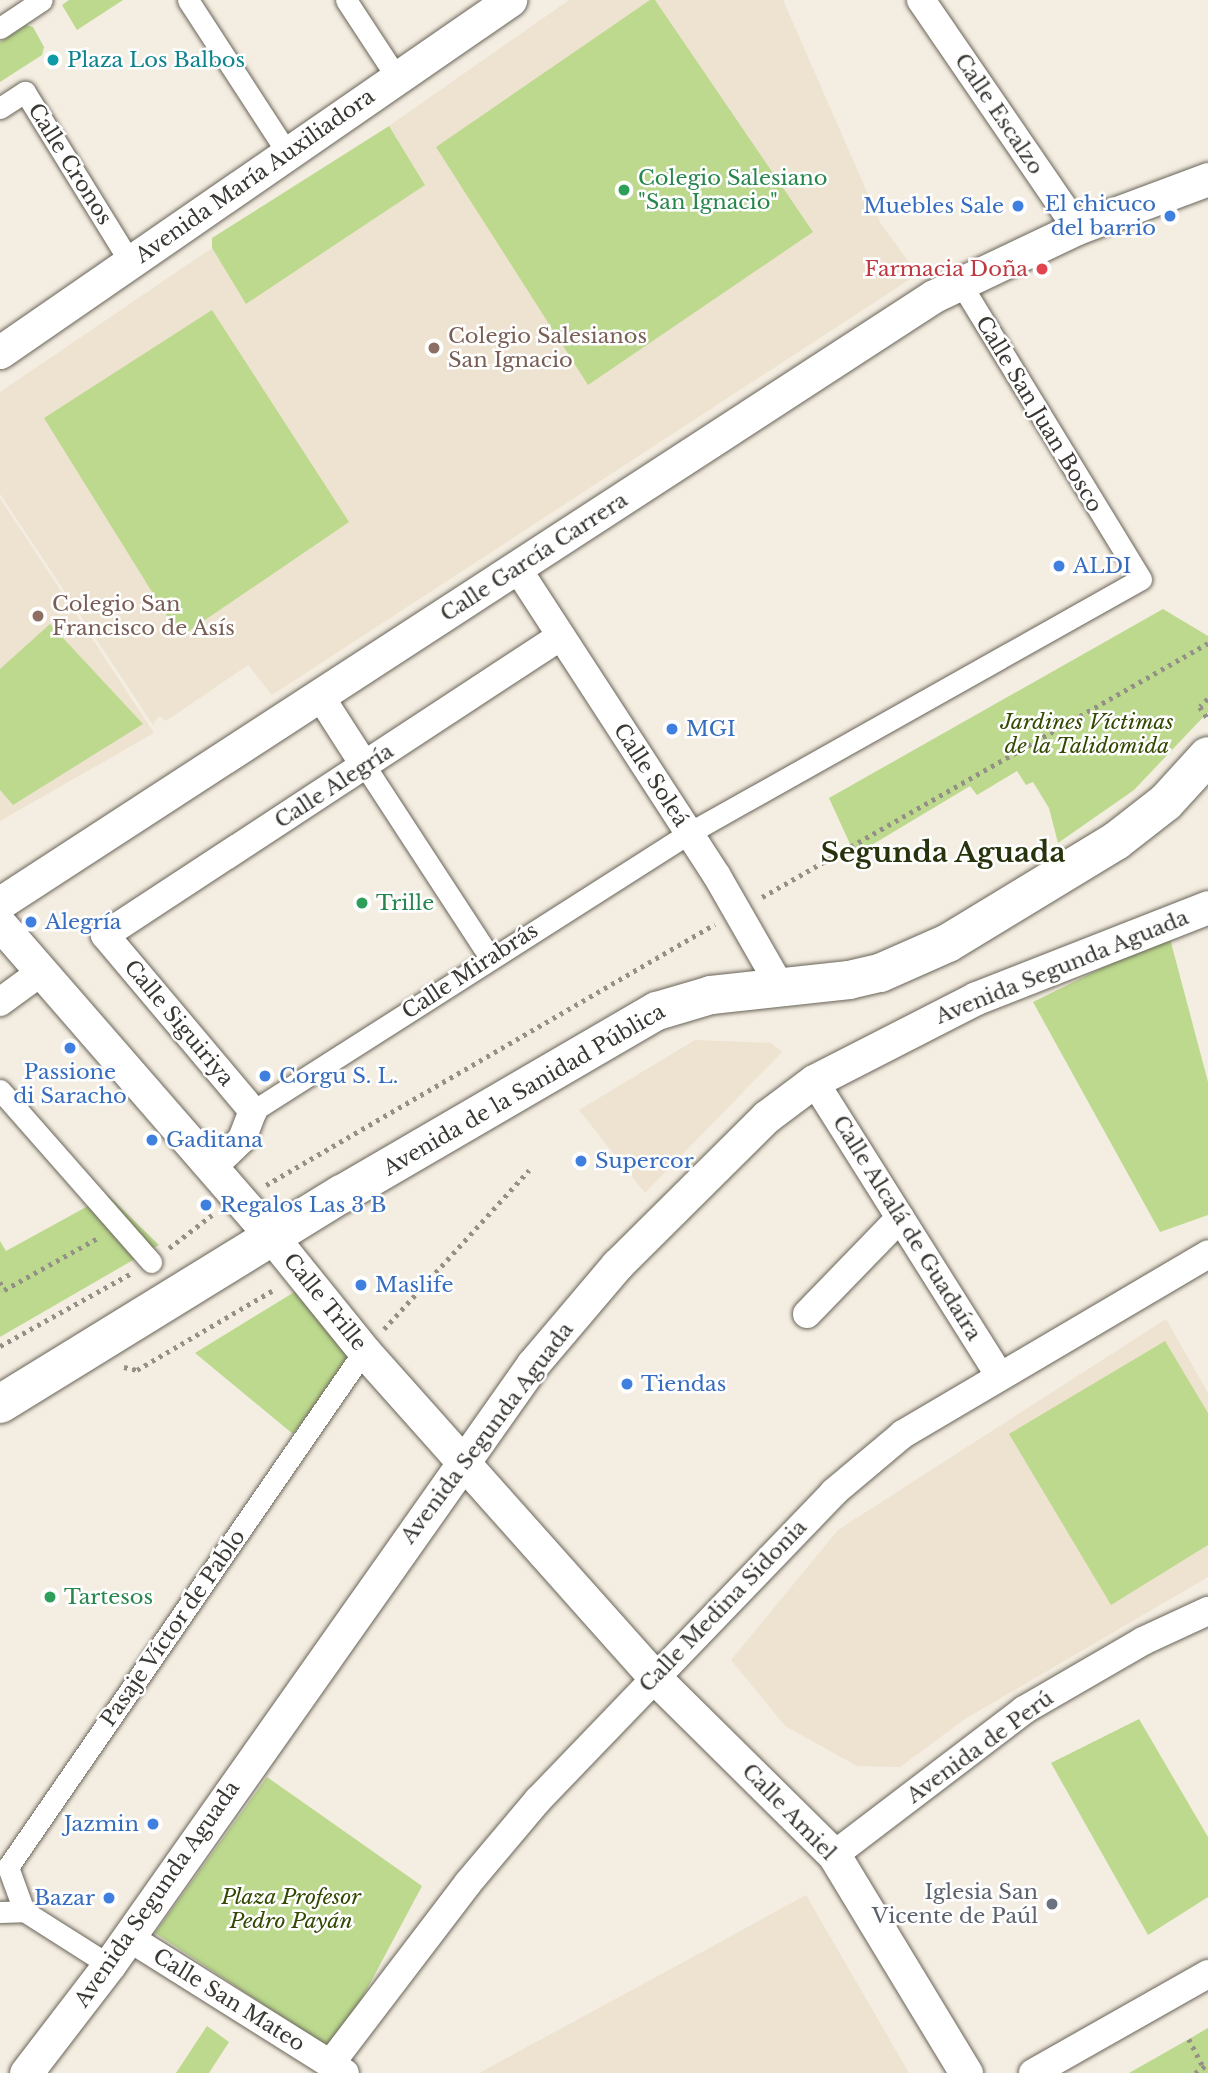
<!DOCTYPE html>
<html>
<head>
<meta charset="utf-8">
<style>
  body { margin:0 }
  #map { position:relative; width:1208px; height:2073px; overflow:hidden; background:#f4ede1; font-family:"Libre Baskerville",serif }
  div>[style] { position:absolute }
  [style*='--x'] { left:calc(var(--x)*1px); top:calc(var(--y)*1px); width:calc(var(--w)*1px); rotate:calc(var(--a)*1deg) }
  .built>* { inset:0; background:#eee3d0 }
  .green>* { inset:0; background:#bcd98e }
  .path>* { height:4.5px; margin-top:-2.25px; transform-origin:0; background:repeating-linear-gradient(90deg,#949087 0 3.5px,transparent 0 8.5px) }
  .roads { filter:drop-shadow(0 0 2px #696459) drop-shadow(0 0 2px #696459) }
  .pedestrian>* { height:21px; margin:-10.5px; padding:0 10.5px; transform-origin:10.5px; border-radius:10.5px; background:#fff }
  .minor>* { height:28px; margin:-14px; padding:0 14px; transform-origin:14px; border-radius:14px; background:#fff }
  .tertiary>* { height:33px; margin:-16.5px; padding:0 16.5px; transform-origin:16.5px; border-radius:16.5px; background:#fff }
  .secondary>* { height:38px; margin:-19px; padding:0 19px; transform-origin:19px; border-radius:19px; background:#fff }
  .dots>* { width:19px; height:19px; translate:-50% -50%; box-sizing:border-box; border:4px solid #fff; border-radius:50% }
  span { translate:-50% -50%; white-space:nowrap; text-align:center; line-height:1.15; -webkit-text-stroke:5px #fff; paint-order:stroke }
  .culture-label { font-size:21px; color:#0d838f }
  .left { translate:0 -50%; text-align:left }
  .street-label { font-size:21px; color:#3a3833 }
  .leisure-label { font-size:21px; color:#27864d }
  .shop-label { font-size:21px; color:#366cbe }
  .right { translate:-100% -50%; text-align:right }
  .health-label { font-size:21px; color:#be3a42 }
  .education-label { font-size:21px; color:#785e54 }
  .park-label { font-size:21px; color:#334800; font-style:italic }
  .worship-label { font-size:21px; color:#5b616d }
  .district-label { font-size:28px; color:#27330d; font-weight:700 }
</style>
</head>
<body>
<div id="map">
  <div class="built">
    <div style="clip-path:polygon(569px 0,783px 0,881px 224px,918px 274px,272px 695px,248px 665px,166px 721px,159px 716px,153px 725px,0 494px,0 392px,212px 248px,246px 304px,425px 185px,389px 126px)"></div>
    <div style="clip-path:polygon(0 498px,154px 733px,0 821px)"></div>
    <div style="clip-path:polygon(695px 1040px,771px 1043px,782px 1052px,645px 1193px,579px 1110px)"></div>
    <div style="clip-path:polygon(1166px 1319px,1208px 1393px,1208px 1577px,965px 1719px,900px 1767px,857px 1766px,785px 1726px,731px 1660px,838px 1530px)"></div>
    <div style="clip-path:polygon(806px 1895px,909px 2073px,479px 2073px,680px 1964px)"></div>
  </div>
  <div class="green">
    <div style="clip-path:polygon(69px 0,123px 0,77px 30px,62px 5px)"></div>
    <div style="clip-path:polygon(650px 0,655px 0,813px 232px,588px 385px,436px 147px)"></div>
    <div style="clip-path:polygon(26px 25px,33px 27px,44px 47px,42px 55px,0 82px,0 42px)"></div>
    <div style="clip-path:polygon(389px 126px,425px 185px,246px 304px,212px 248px,212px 238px)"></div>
    <div style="clip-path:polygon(212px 310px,349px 522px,180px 637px,44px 418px)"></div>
    <div style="clip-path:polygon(1163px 609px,1208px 636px,1208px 712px,1134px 790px,1058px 843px,1049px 808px,1033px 782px,1026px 785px,1017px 771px,977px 795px,970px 786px,855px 855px,829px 798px)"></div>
    <div style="clip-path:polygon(50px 624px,143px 724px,13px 805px,0 790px,0 669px)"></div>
    <div style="clip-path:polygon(1169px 935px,1208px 1082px,1208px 1215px,1160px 1232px,1033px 1002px)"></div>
    <div style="clip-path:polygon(108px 1195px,159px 1245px,0 1337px,0 1241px,6px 1251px)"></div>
    <div style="clip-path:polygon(301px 1288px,355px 1354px,293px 1434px,195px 1353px)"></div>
    <div style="clip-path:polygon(1165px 1341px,1208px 1413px,1208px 1545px,1111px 1605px,1009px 1434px)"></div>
    <div style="clip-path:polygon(1139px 1719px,1208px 1837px,1208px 1897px,1148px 1935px,1051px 1763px)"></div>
    <div style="clip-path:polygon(267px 1777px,422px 1886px,344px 2032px,335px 2042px,322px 2043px,155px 1933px)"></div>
    <div style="clip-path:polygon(207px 2026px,229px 2042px,209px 2073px,176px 2073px)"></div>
    <div style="clip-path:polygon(1208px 2028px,1208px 2073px,1129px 2073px,1189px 2039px)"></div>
  </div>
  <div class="path">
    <div style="--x:1208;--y:699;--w:11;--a:135"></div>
    <div style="--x:1200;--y:707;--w:14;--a:56"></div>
    <div style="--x:762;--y:897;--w:513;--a:-29.66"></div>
    <div style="--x:266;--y:1185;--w:519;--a:-30.17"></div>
    <div style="--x:169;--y:1248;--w:54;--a:-37.5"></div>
    <div style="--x:0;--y:1282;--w:9;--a:63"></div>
    <div style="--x:4;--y:1290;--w:107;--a:-29"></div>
    <div style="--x:384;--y:1329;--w:215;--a:-47.6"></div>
    <div style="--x:0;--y:1346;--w:149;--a:-29"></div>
    <div style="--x:124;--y:1367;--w:13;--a:13"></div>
    <div style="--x:137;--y:1370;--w:160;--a:-30.4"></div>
    <div style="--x:1189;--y:2039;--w:30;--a:63"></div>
    <div style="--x:1195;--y:2073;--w:16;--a:-35"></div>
  </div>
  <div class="roads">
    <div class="pedestrian">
      <div style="--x:188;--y:0;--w:184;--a:57"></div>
      <div style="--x:346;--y:0;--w:93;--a:56.8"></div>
      <div style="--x:0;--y:28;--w:50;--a:-33.7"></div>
      <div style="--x:0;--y:108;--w:30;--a:-33"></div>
      <div style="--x:25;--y:92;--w:200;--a:58.3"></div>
      <div style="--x:365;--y:766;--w:229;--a:56.9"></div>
      <div style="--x:0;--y:1090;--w:229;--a:48.7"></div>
      <div style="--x:253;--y:1111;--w:517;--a:-32.52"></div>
      <div style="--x:689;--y:833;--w:518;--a:-29.33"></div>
      <div style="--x:1141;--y:579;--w:348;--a:-121.4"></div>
      <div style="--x:24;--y:1911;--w:47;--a:-110"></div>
      <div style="--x:8;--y:1867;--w:627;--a:-55.4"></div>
      <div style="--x:0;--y:1912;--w:24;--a:-2"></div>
      <div style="--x:24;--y:1911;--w:101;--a:32.4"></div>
    </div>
    <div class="minor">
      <div style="--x:921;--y:0;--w:276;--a:55.6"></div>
      <div style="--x:517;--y:568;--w:367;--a:57"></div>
      <div style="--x:717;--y:876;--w:127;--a:60.2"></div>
      <div style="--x:320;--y:696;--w:83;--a:57.3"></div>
      <div style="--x:0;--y:1002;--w:51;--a:-36.2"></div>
      <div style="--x:814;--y:1081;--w:347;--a:57.8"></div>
      <div style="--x:212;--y:1168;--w:42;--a:-44"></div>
      <div style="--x:242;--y:1139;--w:30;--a:-69"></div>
      <div style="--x:253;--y:1111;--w:230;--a:-130.1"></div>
      <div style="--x:105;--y:935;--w:545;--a:-33.25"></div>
      <div style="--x:807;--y:1314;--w:134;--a:-45.9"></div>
      <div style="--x:834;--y:1855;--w:239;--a:-37.3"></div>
      <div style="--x:1024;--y:1710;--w:138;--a:-30.1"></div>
      <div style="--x:1143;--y:1641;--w:72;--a:-24.8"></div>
      <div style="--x:128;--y:1937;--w:256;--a:32.1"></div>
      <div style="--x:331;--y:2063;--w:226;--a:-52.7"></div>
      <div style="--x:468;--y:1883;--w:109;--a:-49.9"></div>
      <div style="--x:538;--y:1800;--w:427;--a:-46.1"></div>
      <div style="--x:834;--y:1492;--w:90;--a:-40"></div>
      <div style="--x:903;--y:1434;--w:354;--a:-30.5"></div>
      <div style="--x:1033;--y:2073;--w:201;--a:-29.5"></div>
    </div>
    <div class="tertiary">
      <div style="--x:0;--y:352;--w:620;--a:-34.61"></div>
      <div style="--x:0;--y:903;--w:1114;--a:-33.02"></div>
      <div style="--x:934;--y:296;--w:158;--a:-25.4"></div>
      <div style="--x:1077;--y:228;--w:140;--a:-20.5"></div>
      <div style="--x:0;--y:924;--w:415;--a:49"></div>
      <div style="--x:272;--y:1237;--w:146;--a:51.1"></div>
      <div style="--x:364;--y:1351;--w:436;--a:48.3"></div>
      <div style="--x:654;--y:1677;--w:253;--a:44.7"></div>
      <div style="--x:834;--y:1855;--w:255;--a:58.8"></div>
      <div style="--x:26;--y:2073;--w:136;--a:-52.5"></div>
      <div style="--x:109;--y:1965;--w:736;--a:-54.8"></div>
      <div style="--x:533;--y:1364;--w:130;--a:-49.7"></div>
      <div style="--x:617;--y:1265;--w:210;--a:-44.8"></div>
      <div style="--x:766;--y:1117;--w:60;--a:-36.9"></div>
      <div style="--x:814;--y:1081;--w:182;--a:-27.1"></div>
      <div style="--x:976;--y:998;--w:249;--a:-21.4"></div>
    </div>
    <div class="secondary">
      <div style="--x:0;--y:1404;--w:401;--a:-31.6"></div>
      <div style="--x:342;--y:1194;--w:364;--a:-30.2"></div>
      <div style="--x:657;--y:1011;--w:56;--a:-16.5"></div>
      <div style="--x:711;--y:995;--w:139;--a:-6.2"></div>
      <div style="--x:849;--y:980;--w:32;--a:-13"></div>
      <div style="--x:880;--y:973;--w:74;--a:-23.8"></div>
      <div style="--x:948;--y:943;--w:197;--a:-31.3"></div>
      <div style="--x:1116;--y:841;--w:63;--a:-38"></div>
      <div style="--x:1166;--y:802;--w:62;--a:-47.6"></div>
    </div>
  </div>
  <div class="dots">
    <div style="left:53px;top:60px;background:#0f9aa8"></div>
    <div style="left:624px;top:190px;background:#2e9e5b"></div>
    <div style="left:1018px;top:206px;background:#3f7fe0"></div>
    <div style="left:1170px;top:216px;background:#3f7fe0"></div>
    <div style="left:1042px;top:269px;background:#e0444e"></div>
    <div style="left:434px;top:348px;background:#8d6e63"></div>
    <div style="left:1059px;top:566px;background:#3f7fe0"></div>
    <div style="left:38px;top:616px;background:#8d6e63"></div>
    <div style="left:672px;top:729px;background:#3f7fe0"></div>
    <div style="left:362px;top:903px;background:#2e9e5b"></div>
    <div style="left:31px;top:922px;background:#3f7fe0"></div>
    <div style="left:70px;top:1048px;background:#3f7fe0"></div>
    <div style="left:265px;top:1076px;background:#3f7fe0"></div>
    <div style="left:152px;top:1140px;background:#3f7fe0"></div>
    <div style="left:581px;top:1161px;background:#3f7fe0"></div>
    <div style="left:206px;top:1205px;background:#3f7fe0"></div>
    <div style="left:361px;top:1285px;background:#3f7fe0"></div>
    <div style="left:627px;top:1384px;background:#3f7fe0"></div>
    <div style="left:50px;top:1597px;background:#2e9e5b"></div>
    <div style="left:153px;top:1824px;background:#3f7fe0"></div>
    <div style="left:109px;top:1898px;background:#3f7fe0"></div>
    <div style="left:1052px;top:1904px;background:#6b7280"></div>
  </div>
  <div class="culture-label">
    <span class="left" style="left:67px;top:60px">Plaza Los Balbos</span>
  </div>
  <div class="street-label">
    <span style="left:999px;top:114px;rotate:56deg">Calle Escalzo</span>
    <span style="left:70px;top:164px;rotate:58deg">Calle Cronos</span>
    <span style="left:255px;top:176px;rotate:-35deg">Avenida María Auxiliadora</span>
    <span style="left:1039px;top:414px;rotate:59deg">Calle San Juan Bosco</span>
    <span style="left:534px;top:557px;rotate:-33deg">Calle García Carrera</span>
    <span style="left:651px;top:775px;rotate:57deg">Calle Soleá</span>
    <span style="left:334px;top:786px;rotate:-33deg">Calle Alegría</span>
    <span style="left:1062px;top:967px;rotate:-22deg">Avenida Segunda Aguada</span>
    <span style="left:470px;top:971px;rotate:-33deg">Calle Mirabrás</span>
    <span style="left:179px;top:1023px;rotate:50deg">Calle Siguiriya</span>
    <span style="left:524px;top:1090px;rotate:-30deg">Avenida de la Sanidad Pública</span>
    <span style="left:907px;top:1228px;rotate:58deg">Calle Alcalá de Guadaíra</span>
    <span style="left:325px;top:1302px;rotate:51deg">Calle Trille</span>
    <span style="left:487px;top:1433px;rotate:-53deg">Avenida Segunda Aguada</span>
    <span style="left:723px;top:1606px;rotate:-46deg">Calle Medina Sidonia</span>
    <span style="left:173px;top:1628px;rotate:-55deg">Pasaje Víctor de Pablo</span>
    <span style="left:980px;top:1747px;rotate:-36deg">Avenida de Perú</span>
    <span style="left:789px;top:1812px;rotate:46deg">Calle Amiel</span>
    <span style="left:157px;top:1894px;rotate:-55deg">Avenida Segunda Aguada</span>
    <span style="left:229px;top:2000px;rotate:32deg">Calle San Mateo</span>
  </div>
  <div class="leisure-label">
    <span class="left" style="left:638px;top:190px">Colegio Salesiano<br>"San Ignacio"</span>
    <span class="left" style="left:376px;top:903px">Trille</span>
    <span class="left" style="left:64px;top:1597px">Tartesos</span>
  </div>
  <div class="shop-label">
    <span class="right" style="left:1156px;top:216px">El chicuco<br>del barrio</span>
    <span class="right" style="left:1004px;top:206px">Muebles Sale</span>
    <span class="left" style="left:1073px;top:566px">ALDI</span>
    <span class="left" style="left:686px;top:729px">MGI</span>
    <span class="left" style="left:45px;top:922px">Alegría</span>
    <span style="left:70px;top:1084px">Passione<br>di Saracho</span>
    <span class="left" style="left:279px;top:1076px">Corgu S. L.</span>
    <span class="left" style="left:166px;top:1140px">Gaditana</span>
    <span class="left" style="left:595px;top:1161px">Supercor</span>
    <span class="left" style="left:220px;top:1205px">Regalos Las 3 B</span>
    <span class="left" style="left:375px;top:1285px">Maslife</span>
    <span class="left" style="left:641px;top:1384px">Tiendas</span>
    <span class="right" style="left:139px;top:1824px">Jazmin</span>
    <span class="right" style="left:95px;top:1898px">Bazar</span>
  </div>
  <div class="health-label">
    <span class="right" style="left:1028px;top:269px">Farmacia Doña</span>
  </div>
  <div class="education-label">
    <span class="left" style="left:448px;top:348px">Colegio Salesianos<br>San Ignacio</span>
    <span class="left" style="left:52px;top:616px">Colegio San<br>Francisco de Asís</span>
  </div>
  <div class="park-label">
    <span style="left:1087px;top:734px">Jardines Víctimas<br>de la Talidomida</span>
    <span style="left:291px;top:1909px">Plaza Profesor<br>Pedro Payán</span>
  </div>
  <div class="worship-label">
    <span class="right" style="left:1038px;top:1904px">Iglesia San<br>Vicente de Paúl</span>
  </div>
  <div class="district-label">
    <span style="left:943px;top:853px">Segunda Aguada</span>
  </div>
</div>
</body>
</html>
